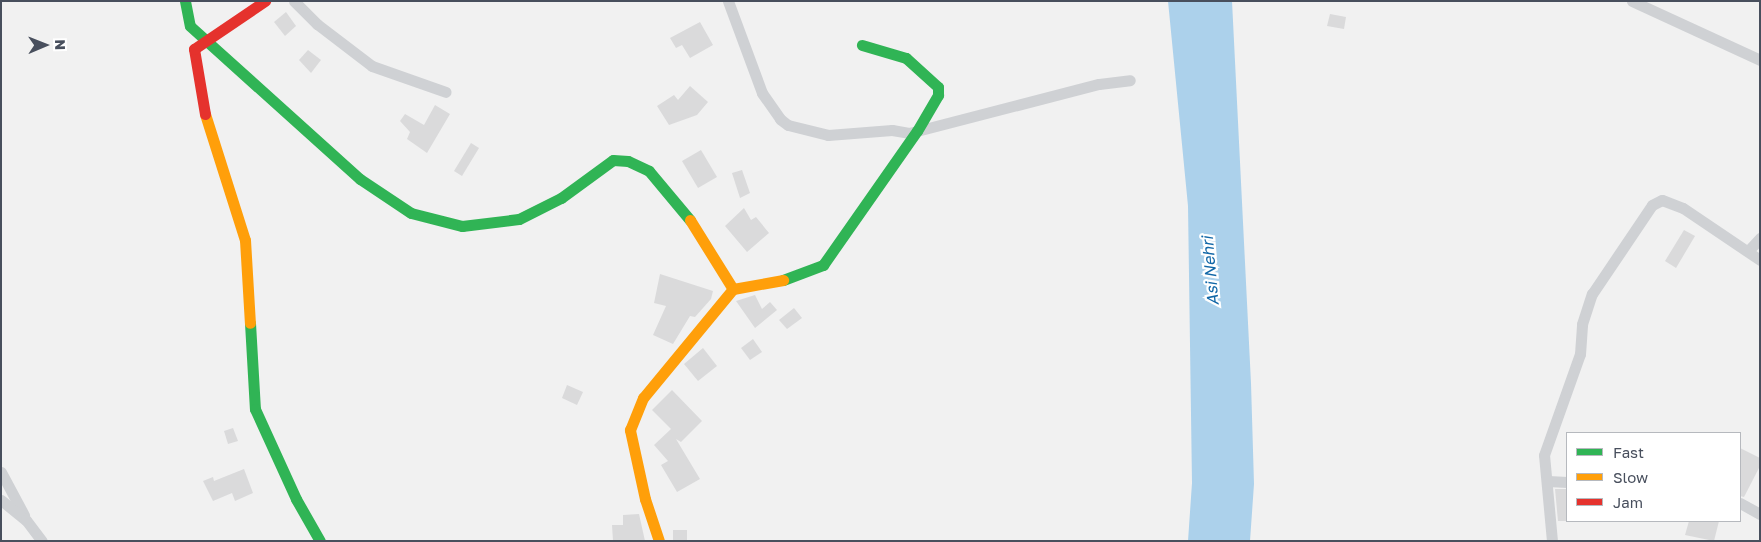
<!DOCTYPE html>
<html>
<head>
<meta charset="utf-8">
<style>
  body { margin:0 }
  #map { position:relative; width:1761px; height:542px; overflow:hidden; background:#f1f1f1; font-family:"Golos Text",sans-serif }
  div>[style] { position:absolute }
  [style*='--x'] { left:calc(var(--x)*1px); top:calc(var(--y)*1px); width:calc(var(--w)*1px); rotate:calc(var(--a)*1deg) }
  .water>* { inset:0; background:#acd1eb }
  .building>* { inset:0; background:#dadadb }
  .street>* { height:11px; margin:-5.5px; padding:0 5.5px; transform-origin:5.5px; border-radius:5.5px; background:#cfd1d4 }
  .fast>* { height:11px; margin:-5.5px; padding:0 5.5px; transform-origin:5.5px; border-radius:5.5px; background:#30b455 }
  .slow>* { height:11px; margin:-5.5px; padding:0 5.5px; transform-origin:5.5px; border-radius:5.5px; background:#ff9f0a }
  .jam>* { height:11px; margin:-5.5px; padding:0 5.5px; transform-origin:5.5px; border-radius:5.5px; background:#e5322d }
  span { translate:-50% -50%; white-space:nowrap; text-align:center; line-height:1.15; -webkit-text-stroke:4.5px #fff; paint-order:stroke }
  .water-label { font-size:16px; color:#1167a7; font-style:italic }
  .frame { position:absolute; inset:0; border:2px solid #484f5d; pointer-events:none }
  .legend { position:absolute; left:1566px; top:432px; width:175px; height:90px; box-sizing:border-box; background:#fff; border:1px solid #b6b9be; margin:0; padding:6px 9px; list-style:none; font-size:15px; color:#484f5d }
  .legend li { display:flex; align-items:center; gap:10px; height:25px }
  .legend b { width:25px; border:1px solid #b6b9be }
  .north { position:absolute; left:20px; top:20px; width:50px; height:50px; -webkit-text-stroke:4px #fff; paint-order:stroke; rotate:89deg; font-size:14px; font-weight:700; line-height:20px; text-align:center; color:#484f5d }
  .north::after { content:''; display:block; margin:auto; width:18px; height:22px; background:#484f5d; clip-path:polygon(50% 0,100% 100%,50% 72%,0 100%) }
</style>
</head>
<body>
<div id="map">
  <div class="water">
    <div style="clip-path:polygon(1168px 1px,1232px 1px,1251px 383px,1254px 484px,1250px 541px,1188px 541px,1192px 483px,1188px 206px)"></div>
  </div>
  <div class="building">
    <div style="clip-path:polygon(286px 12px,296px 26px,285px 36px,274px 22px)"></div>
    <div style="clip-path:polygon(1330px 14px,1346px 17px,1344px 29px,1327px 26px)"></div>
    <div style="clip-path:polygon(700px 22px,713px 45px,690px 58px,682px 45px,676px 48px,670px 38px)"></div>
    <div style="clip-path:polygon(308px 50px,321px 60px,311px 73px,299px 60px)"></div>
    <div style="clip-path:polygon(690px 86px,708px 102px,697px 115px,669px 125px,657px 106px,674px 95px,678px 100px)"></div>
    <div style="clip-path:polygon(435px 105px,450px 114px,427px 153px,407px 139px,410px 132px,400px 121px,405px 114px,424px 125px)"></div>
    <div style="clip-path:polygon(471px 143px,479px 148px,462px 176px,454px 171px)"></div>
    <div style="clip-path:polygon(701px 150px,717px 177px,698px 188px,682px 161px)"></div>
    <div style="clip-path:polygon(742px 170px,750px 193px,740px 198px,732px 173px)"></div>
    <div style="clip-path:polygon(744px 208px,751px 220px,756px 217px,769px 233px,747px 252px,725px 226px)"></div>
    <div style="clip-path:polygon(1684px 230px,1695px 236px,1676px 268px,1665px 261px)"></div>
    <div style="clip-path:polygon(660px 274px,713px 291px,711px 299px,695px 317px,690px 316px,673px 344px,653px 335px,666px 306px,654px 303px)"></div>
    <div style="clip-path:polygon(755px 295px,762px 309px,770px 302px,777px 310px,755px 328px,736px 301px)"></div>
    <div style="clip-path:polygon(794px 308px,802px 318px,787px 329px,779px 320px)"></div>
    <div style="clip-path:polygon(753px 339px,762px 352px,750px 360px,741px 348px)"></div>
    <div style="clip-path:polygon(703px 348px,717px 366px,698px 381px,684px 364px)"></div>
    <div style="clip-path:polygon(567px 385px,583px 392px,577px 405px,562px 398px)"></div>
    <div style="clip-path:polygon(672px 390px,702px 421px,681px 442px,676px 439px,700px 479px,677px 492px,661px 465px,668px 461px,654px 445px,671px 429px,652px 410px)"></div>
    <div style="clip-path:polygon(233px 428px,238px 441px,228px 444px,224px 431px)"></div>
    <div style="clip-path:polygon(1740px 448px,1760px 458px,1760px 466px,1744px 497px,1740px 496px)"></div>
    <div style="clip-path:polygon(244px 469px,253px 493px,235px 501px,232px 493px,213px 501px,203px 481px,213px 477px,214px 481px)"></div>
    <div style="clip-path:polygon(1555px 489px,1567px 489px,1567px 521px,1558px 521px)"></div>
    <div style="clip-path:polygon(639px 514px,645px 541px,613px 541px,612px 525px,623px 525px,623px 515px)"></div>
    <div style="clip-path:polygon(1689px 521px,1719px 521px,1714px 541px,1685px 535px)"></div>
    <div style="clip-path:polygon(673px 530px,687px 530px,687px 541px,673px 541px)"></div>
  </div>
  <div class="street">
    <div style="--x:294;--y:1;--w:33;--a:45"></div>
    <div style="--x:317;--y:24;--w:69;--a:37.4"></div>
    <div style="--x:372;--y:66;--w:78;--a:19.4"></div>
    <div style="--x:728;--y:1;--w:98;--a:69.7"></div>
    <div style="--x:762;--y:93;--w:32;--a:55"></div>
    <div style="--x:780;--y:119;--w:10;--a:37"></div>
    <div style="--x:788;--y:125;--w:41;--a:14"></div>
    <div style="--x:828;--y:135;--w:64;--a:-4.5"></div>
    <div style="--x:892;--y:130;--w:17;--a:10"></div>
    <div style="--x:909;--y:133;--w:196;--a:-14.5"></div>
    <div style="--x:1099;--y:84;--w:31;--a:-7"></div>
    <div style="--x:1632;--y:1;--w:141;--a:24.7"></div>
    <div style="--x:1748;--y:251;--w:18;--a:-47"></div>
    <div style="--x:1;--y:472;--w:49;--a:61.9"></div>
    <div style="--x:1548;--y:481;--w:19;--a:3"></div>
    <div style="--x:1;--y:500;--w:32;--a:39"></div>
    <div style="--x:26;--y:520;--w:26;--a:53"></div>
    <div style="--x:1740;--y:503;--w:23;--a:29"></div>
    <div style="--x:1552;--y:541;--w:86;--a:-95.3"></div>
    <div style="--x:1544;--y:455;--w:107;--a:-70.4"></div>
    <div style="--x:1580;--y:354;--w:30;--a:-86"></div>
    <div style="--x:1582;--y:324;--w:32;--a:-72"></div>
    <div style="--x:1592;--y:294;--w:107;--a:-56"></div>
    <div style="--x:1652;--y:205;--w:11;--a:-27"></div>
    <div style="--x:1662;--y:200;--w:22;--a:21"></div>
    <div style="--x:1683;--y:208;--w:93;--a:34"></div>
  </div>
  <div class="fast">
    <div style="--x:185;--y:1;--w:25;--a:79"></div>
    <div style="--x:190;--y:26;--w:229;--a:42"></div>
    <div style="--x:360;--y:179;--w:61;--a:33.7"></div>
    <div style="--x:411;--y:213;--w:53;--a:14.3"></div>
    <div style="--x:462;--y:226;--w:57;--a:-7"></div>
    <div style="--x:519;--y:219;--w:47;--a:-26.6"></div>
    <div style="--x:561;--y:198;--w:64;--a:-36.2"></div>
    <div style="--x:613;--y:160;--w:15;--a:4"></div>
    <div style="--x:628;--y:161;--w:23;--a:25"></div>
    <div style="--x:649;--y:171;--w:64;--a:50.1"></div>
    <div style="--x:783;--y:280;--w:43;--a:-20.6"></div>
    <div style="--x:823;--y:265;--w:164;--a:-55"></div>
    <div style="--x:917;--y:131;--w:42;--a:-59.7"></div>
    <div style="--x:938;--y:95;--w:8;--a:-90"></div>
    <div style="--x:938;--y:87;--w:43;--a:-137.8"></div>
    <div style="--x:906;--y:58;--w:46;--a:-163.5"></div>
    <div style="--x:250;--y:323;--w:86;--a:86.7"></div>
    <div style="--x:255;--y:409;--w:99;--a:65.5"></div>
    <div style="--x:296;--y:499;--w:48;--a:60.3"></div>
  </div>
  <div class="slow">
    <div style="--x:205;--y:114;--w:132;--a:72.4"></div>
    <div style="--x:245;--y:240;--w:83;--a:86.6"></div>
    <div style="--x:690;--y:220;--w:81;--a:58.1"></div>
    <div style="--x:659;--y:541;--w:44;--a:-108.4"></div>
    <div style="--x:645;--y:499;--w:71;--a:-102.3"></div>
    <div style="--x:630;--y:430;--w:35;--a:-68"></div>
    <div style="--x:643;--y:398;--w:141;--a:-50.5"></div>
    <div style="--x:733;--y:289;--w:51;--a:-10.2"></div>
  </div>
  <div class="jam">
    <div style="--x:205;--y:114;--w:66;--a:-99.6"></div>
    <div style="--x:194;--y:49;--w:86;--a:-34.1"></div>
  </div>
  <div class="water-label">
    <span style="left:1210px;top:271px;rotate:-95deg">Asi Nehri</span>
  </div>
  <div class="frame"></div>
  <ul class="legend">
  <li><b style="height:6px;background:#30b455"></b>Fast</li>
  <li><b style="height:6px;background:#ff9f0a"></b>Slow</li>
  <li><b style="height:6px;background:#e5322d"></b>Jam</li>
  </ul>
  <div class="north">N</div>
</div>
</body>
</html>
